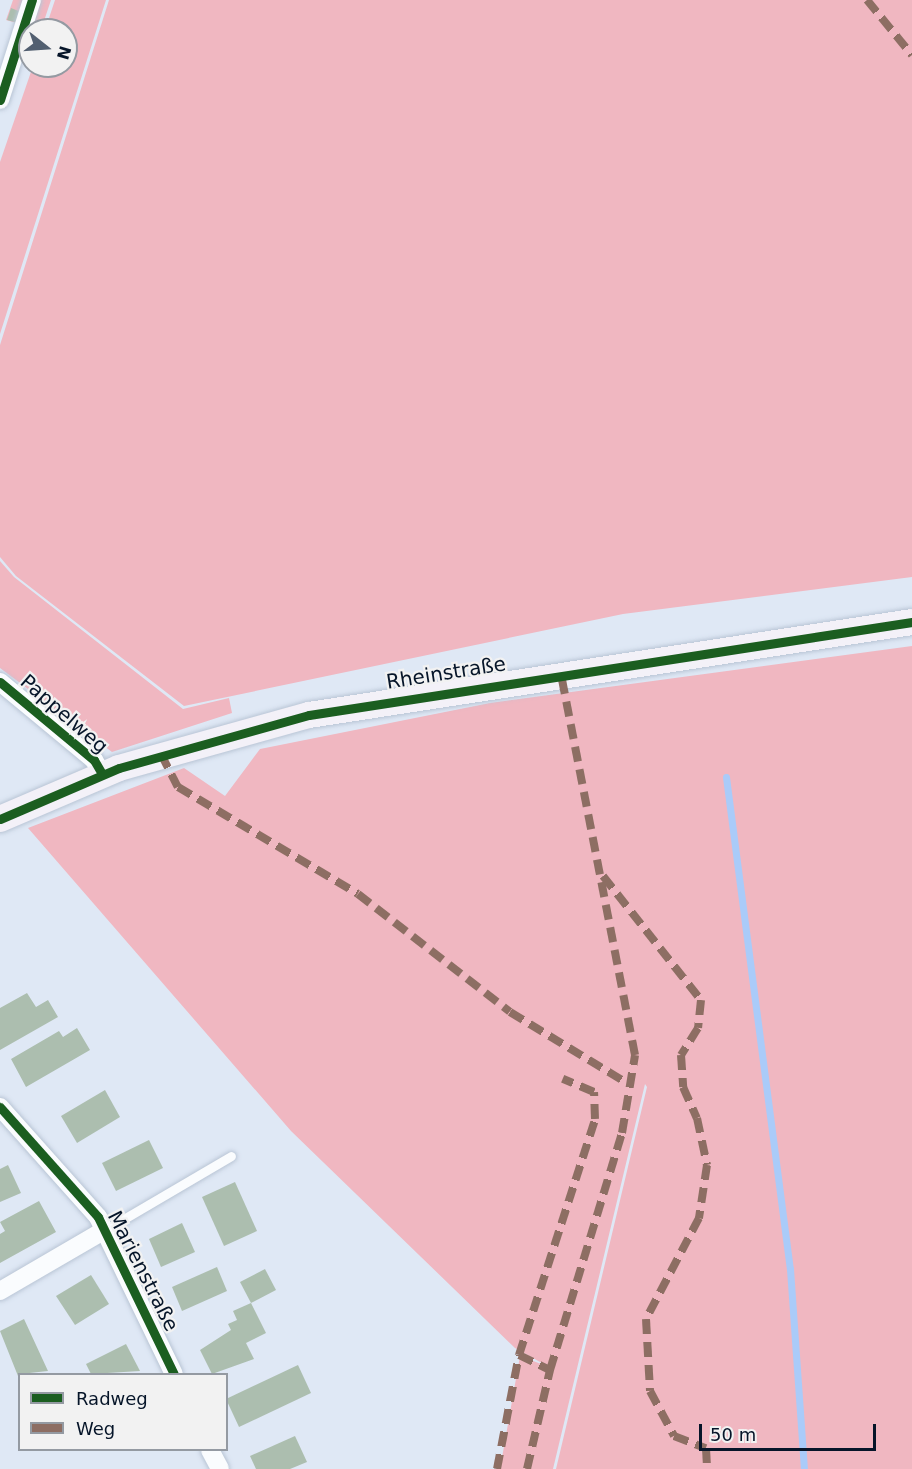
<!DOCTYPE html>
<html>
<head>
<meta charset="utf-8">
<style>
  body { margin:0 }
  #map { position:relative; width:912px; height:1469px; overflow:hidden; background:#dfe8f5; font-family:"DejaVu Sans",sans-serif }
  div>[style] { position:absolute }
  [style*='--x'] { left:calc(var(--x)*1px); top:calc(var(--y)*1px); width:calc(var(--w)*1px); rotate:calc(var(--a)*1deg) }
  .green>* { inset:0; background:#f0b7c1 }
  .stream>* { height:7px; margin:-3.5px; padding:0 3.5px; transform-origin:3.5px; border-radius:3.5px; background:#aacbf9 }
  .building>* { inset:0; background:#acbeaf }
  .roads { filter:drop-shadow(0 0 2px #b9c5d5) drop-shadow(0 0 2px #b9c5d5) }
  .lane>* { height:9px; margin:-4.5px; padding:0 4.5px; transform-origin:4.5px; border-radius:4.5px; background:#fafcfe }
  .street>* { height:18px; margin:-9px; padding:0 9px; transform-origin:9px; border-radius:9px; background:#fafcfe }
  .secondary>* { height:26px; margin:-13px; padding:0 13px; transform-origin:13px; border-radius:13px; background:#f3f1f8 }
  .quiet>* { height:8px; margin-top:-4px; transform-origin:0; background:repeating-linear-gradient(90deg,#8d6e63 0 15px,transparent 0 23px) }
  .cycleway>* { height:9px; margin:-4.5px; padding:0 4.5px; transform-origin:4.5px; border-radius:4.5px; background:#1b5e20 }
  span { translate:-50% -50%; white-space:nowrap; text-align:center; line-height:1.15; -webkit-text-stroke:4.5px #f2f2f2; paint-order:stroke }
  .street-label { font-size:20px; color:#061529 }
  .legend { position:absolute; left:18px; top:1373px; width:210px; height:78px; box-sizing:border-box; background:#f2f2f2; border:2px solid #949aa2; margin:0; padding:8px 10px; list-style:none; font-size:18px; color:#061529 }
  .legend li { display:flex; align-items:center; gap:12px; height:30px }
  .legend b { width:30px; border:2px solid #949aa2 }
  .north { position:absolute; left:18px; top:18px; width:60px; height:60px; box-sizing:border-box; background:#f2f2f2; border:2px solid #949aa2; border-radius:50%; rotate:107deg; font-size:16px; font-weight:700; line-height:24px; text-align:center; color:#061529 }
  .north::after { content:''; display:block; margin:auto; width:21px; height:27px; background:#525f70; clip-path:polygon(50% 0,100% 100%,50% 72%,0 100%) }
  .scale { position:absolute; left:699px; top:1424px; width:177px; height:27px; box-sizing:border-box; border:3px solid #061529; border-top:0; padding-left:8px; font-size:18px; line-height:21px; white-space:nowrap; color:#061529; -webkit-text-stroke:4px #f2f2f2; paint-order:stroke }
</style>
</head>
<body>
<div id="map">
  <div class="green">
    <div style="clip-path:polygon(13px 0,51px 0,41px 30px,6px 20px)"></div>
    <div style="clip-path:polygon(55px 0,106px 0,0 334px,0 162px,33px 66px,66px 66px,66px 30px,45px 30px)"></div>
    <div style="clip-path:polygon(109px 0,912px 0,912px 577px,623px 614px,184px 706px,16px 576px,0 557px,0 345px)"></div>
    <div style="clip-path:polygon(0 561px,14px 577px,183px 709px,229px 698px,232px 713px,112px 752px,0 668px)"></div>
    <div style="clip-path:polygon(912px 646px,912px 1469px,556px 1469px,647px 1087px,645px 1084px,553px 1469px,500px 1469px,520px 1356px,549px 1367px,515px 1348px,291px 1131px,28px 828px,184px 768px,225px 796px,260px 749px,490px 703px)"></div>
  </div>
  <div class="stream">
    <div style="--x:726;--y:777;--w:496;--a:82.6"></div>
    <div style="--x:790;--y:1269;--w:200;--a:86"></div>
  </div>
  <div class="building">
    <div style="clip-path:polygon(11px 8px,21px 12px,18px 23px,7px 20px)"></div>
    <div style="clip-path:polygon(27px 993px,36px 1007px,48px 1000px,58px 1017px,0 1050px,0 1008px)"></div>
    <div style="clip-path:polygon(77px 1028px,90px 1050px,26px 1087px,11px 1059px,59px 1031px,63px 1037px)"></div>
    <div style="clip-path:polygon(105px 1090px,120px 1117px,77px 1143px,61px 1116px)"></div>
    <div style="clip-path:polygon(149px 1140px,163px 1168px,116px 1191px,102px 1163px)"></div>
    <div style="clip-path:polygon(8px 1165px,21px 1193px,0 1202px,0 1169px)"></div>
    <div style="clip-path:polygon(235px 1182px,257px 1231px,224px 1246px,202px 1197px)"></div>
    <div style="clip-path:polygon(39px 1201px,56px 1232px,0 1263px,0 1234px,5px 1231px,0 1222px)"></div>
    <div style="clip-path:polygon(182px 1223px,195px 1252px,161px 1267px,149px 1239px)"></div>
    <div style="clip-path:polygon(217px 1267px,227px 1291px,182px 1311px,172px 1287px)"></div>
    <div style="clip-path:polygon(265px 1269px,276px 1290px,251px 1303px,240px 1282px)"></div>
    <div style="clip-path:polygon(91px 1275px,109px 1304px,75px 1325px,56px 1296px)"></div>
    <div style="clip-path:polygon(251px 1303px,266px 1333px,246px 1343px,254px 1359px,212px 1374px,200px 1350px,231px 1330px,228px 1324px,237px 1320px,233px 1311px)"></div>
    <div style="clip-path:polygon(24px 1319px,48px 1371px,20px 1374px,20px 1381px,0 1331px)"></div>
    <div style="clip-path:polygon(126px 1344px,140px 1371px,91px 1374px,86px 1364px)"></div>
    <div style="clip-path:polygon(298px 1365px,311px 1393px,239px 1427px,226px 1399px)"></div>
    <div style="clip-path:polygon(295px 1436px,307px 1462px,290px 1469px,256px 1469px,250px 1456px)"></div>
  </div>
  <div class="roads">
    <div class="lane">
      <div style="--x:105;--y:1230;--w:146;--a:-30.4"></div>
    </div>
    <div class="street">
      <div style="--x:0;--y:100;--w:105;--a:-72.3"></div>
      <div style="--x:0;--y:682;--w:122;--a:39.7"></div>
      <div style="--x:94;--y:760;--w:16;--a:60"></div>
      <div style="--x:0;--y:1107;--w:147;--a:48.3"></div>
      <div style="--x:98;--y:1217;--w:174;--a:64.2"></div>
      <div style="--x:0;--y:1291;--w:121;--a:-30.2"></div>
      <div style="--x:210;--y:1450;--w:21;--a:62"></div>
    </div>
    <div class="secondary">
      <div style="--x:0;--y:819;--w:129;--a:-23.2"></div>
      <div style="--x:119;--y:768;--w:197;--a:-15.6"></div>
      <div style="--x:309;--y:715;--w:610;--a:-8.77"></div>
    </div>
  </div>
  <div class="quiet">
    <div style="--x:867;--y:0;--w:71;--a:50.7"></div>
    <div style="--x:161;--y:754;--w:37;--a:63"></div>
    <div style="--x:178;--y:787;--w:209;--a:30.7"></div>
    <div style="--x:358;--y:894;--w:192;--a:37.8"></div>
    <div style="--x:510;--y:1012;--w:137;--a:31.3"></div>
    <div style="--x:603;--y:876;--w:158;--a:51.7"></div>
    <div style="--x:701;--y:1000;--w:28;--a:96"></div>
    <div style="--x:698;--y:1028;--w:32;--a:122"></div>
    <div style="--x:681;--y:1055;--w:32;--a:86"></div>
    <div style="--x:683;--y:1087;--w:34;--a:66"></div>
    <div style="--x:697;--y:1118;--w:48;--a:78"></div>
    <div style="--x:707;--y:1165;--w:54;--a:98.6"></div>
    <div style="--x:699;--y:1218;--w:114;--a:117.7"></div>
    <div style="--x:646;--y:1319;--w:72;--a:86.8"></div>
    <div style="--x:650;--y:1391;--w:51;--a:61.9"></div>
    <div style="--x:674;--y:1436;--w:34;--a:21"></div>
    <div style="--x:706;--y:1448;--w:21;--a:87"></div>
    <div style="--x:519;--y:1355;--w:34;--a:26"></div>
    <div style="--x:497;--y:1469;--w:116;--a:-79.1"></div>
    <div style="--x:519;--y:1355;--w:248;--a:-72.1"></div>
    <div style="--x:595;--y:1119;--w:27;--a:-92"></div>
    <div style="--x:594;--y:1092;--w:34;--a:-157"></div>
    <div style="--x:527;--y:1469;--w:102;--a:-76.9"></div>
    <div style="--x:550;--y:1370;--w:248;--a:-73.1"></div>
    <div style="--x:622;--y:1133;--w:79;--a:-80.5"></div>
    <div style="--x:635;--y:1055;--w:389;--a:-101"></div>
  </div>
  <div class="cycleway">
    <div style="--x:0;--y:100;--w:105;--a:-72.3"></div>
    <div style="--x:0;--y:682;--w:122;--a:39.7"></div>
    <div style="--x:94;--y:760;--w:16;--a:60"></div>
    <div style="--x:0;--y:819;--w:129;--a:-23.2"></div>
    <div style="--x:119;--y:768;--w:197;--a:-15.6"></div>
    <div style="--x:309;--y:715;--w:610;--a:-8.77"></div>
    <div style="--x:0;--y:1107;--w:147;--a:48.3"></div>
    <div style="--x:98;--y:1217;--w:174;--a:64.2"></div>
  </div>
  <div class="street-label">
    <span style="left:446px;top:673px;rotate:-9deg">Rheinstraße</span>
    <span style="left:64px;top:714px;rotate:41deg">Pappelweg</span>
    <span style="left:143px;top:1271px;rotate:63deg">Marienstraße</span>
  </div>
  <ul class="legend">
  <li><b style="height:8px;background:#1b5e20"></b>Radweg</li>
  <li><b style="height:8px;background:#8d6e63"></b>Weg</li>
  </ul>
  <div class="north">N</div>
  <div class="scale">50 m</div>
</div>
</body>
</html>
